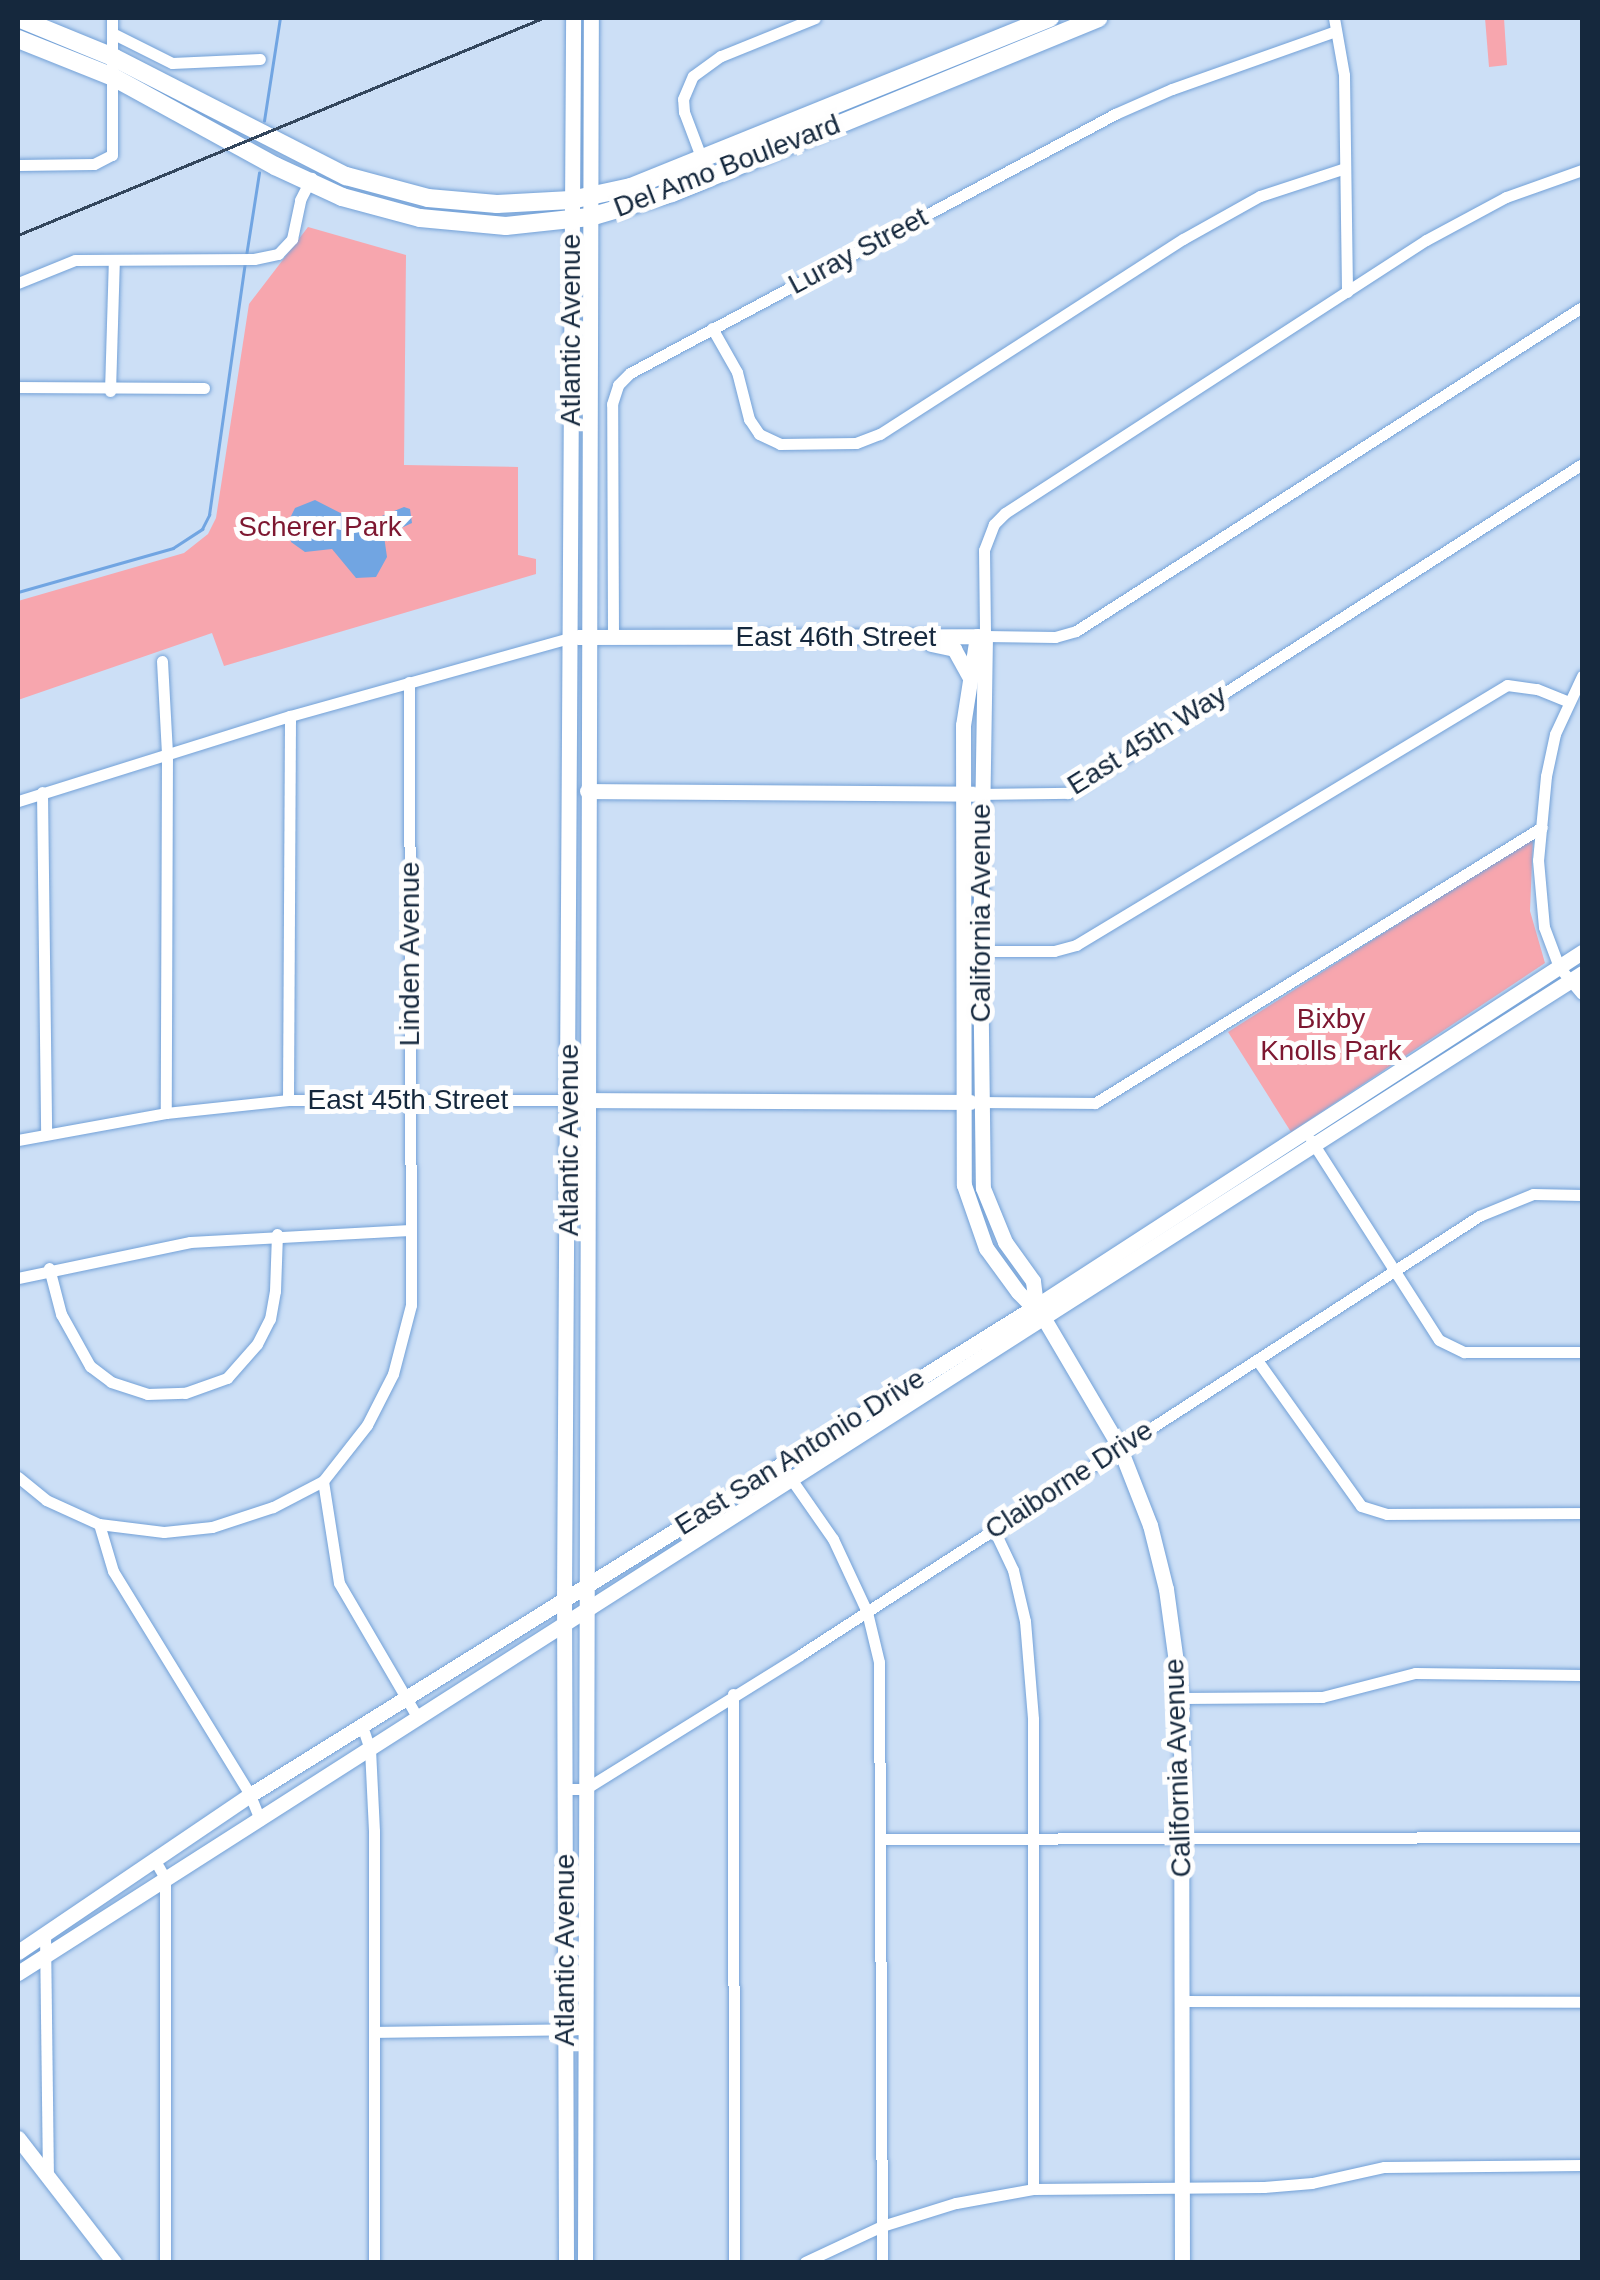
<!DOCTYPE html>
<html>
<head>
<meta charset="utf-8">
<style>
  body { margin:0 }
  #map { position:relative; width:1600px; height:2280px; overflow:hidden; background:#ccdff6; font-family:Arial,sans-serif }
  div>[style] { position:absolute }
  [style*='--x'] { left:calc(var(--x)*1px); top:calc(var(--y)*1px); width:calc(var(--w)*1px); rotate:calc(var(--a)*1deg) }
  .green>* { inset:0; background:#f7a6ae }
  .water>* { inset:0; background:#71a5e2 }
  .stream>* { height:2.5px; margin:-1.25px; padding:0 1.25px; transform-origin:1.25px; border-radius:1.25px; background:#71a5e2 }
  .roads { filter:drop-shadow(0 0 2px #73a1d7) drop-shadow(0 0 2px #73a1d7) }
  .street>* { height:11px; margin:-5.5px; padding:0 5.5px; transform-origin:5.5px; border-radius:5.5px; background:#fff }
  .secondary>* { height:15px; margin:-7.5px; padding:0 7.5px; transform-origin:7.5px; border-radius:7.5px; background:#fff }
  .primary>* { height:18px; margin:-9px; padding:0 9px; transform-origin:9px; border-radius:9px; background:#fff }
  .rail>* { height:2.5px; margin:-1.25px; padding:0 1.25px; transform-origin:1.25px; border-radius:1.25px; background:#34475d }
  span { translate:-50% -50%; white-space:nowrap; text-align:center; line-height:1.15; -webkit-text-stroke:10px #fefefe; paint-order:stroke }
  .street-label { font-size:28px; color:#15283d }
  .park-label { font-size:28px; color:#7d1730 }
  .frame { position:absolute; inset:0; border:20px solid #15283d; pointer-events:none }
</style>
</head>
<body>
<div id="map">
  <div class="green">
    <div style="clip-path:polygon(1485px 18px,1504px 18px,1507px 65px,1489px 67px)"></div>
    <div style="clip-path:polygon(308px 227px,406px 255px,404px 465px,518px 467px,518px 555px,536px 559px,536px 574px,224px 666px,212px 633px,18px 700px,18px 601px,184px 553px,208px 534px,216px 518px,249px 304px)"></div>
    <div style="clip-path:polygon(1533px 838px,1530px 911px,1545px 963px,1291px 1132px,1228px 1032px)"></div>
  </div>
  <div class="water">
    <div style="clip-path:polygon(315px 500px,362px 524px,404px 507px,410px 509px,412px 523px,384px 536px,387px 557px,376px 577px,356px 578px,332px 549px,305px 552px,291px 542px,289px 520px,295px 508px)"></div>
  </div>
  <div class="stream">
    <div style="--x:264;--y:121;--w:104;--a:-81.2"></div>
    <div style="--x:246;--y:256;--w:84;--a:-81.1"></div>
    <div style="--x:18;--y:592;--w:161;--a:-15.8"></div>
    <div style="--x:173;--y:548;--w:35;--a:-33"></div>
    <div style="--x:202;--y:529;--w:16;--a:-63"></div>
    <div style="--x:209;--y:515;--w:255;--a:-81.9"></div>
  </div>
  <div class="roads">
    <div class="street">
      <div style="--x:1334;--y:18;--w:58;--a:80"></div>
      <div style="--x:1344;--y:75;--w:217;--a:89.2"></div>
      <div style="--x:112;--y:33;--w:67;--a:26.6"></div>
      <div style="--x:172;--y:63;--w:88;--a:-2.6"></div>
      <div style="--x:18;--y:165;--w:76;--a:-0.8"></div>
      <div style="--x:94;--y:164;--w:20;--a:-27"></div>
      <div style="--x:112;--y:155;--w:137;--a:-90"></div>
      <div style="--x:1582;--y:170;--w:81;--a:160.4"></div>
      <div style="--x:1506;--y:197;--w:91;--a:151.7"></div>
      <div style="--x:1426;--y:240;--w:502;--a:147.04"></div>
      <div style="--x:1005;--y:513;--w:16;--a:135"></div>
      <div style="--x:994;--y:524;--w:28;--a:111"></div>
      <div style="--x:984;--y:550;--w:86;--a:89.3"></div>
      <div style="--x:985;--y:636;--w:70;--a:0.8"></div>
      <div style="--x:1055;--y:637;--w:22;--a:-16"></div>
      <div style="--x:1076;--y:631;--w:601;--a:-32.63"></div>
      <div style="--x:709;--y:178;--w:71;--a:-110.7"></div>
      <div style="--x:684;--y:112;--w:13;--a:-94"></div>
      <div style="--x:683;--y:99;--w:25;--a:-67"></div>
      <div style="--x:693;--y:76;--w:34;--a:-36"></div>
      <div style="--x:721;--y:56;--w:101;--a:-22"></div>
      <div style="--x:18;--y:283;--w:61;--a:-22"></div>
      <div style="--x:75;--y:260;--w:179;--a:-0.3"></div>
      <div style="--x:254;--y:259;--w:25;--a:-12"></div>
      <div style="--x:278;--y:254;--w:21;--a:-47"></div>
      <div style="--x:292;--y:239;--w:40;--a:-78"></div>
      <div style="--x:300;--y:200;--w:25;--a:-63"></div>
      <div style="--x:712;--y:328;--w:51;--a:60.4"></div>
      <div style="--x:737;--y:372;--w:49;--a:75.7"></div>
      <div style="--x:749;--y:419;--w:18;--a:56"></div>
      <div style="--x:759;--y:434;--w:23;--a:25"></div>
      <div style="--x:780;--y:444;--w:76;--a:-0.8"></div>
      <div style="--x:856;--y:443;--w:26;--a:-21"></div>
      <div style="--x:880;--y:434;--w:360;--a:-32.8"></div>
      <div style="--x:1183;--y:239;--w:88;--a:-29.2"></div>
      <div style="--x:1260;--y:196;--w:89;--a:-18.2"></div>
      <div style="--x:18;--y:387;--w:186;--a:0.3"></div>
      <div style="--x:110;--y:391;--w:131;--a:-88.3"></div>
      <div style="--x:613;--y:637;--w:233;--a:-90.2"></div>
      <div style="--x:612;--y:404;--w:20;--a:-72"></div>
      <div style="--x:618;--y:385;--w:17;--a:-45"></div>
      <div style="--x:630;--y:373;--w:550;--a:-28.1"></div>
      <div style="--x:1115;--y:114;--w:62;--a:-23.7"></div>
      <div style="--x:1172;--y:89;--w:174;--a:-19.5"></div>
      <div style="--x:162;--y:661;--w:93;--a:86.9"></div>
      <div style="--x:167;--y:754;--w:359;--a:90.2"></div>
      <div style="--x:1582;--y:676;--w:64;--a:115"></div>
      <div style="--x:1555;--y:734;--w:43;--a:102.1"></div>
      <div style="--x:1546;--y:776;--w:84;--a:95.4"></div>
      <div style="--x:1538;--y:860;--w:67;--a:84.9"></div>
      <div style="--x:1544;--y:927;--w:43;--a:69.4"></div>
      <div style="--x:1559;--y:967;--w:35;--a:50"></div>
      <div style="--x:409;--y:682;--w:623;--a:89.82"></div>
      <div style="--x:411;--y:1305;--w:71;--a:104.6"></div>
      <div style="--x:393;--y:1374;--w:57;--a:117"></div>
      <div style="--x:367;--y:1425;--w:71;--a:128.2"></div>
      <div style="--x:323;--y:1481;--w:103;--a:81.1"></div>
      <div style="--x:339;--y:1583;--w:156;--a:59.7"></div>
      <div style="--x:42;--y:792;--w:340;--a:89.3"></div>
      <div style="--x:981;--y:794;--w:87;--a:-0.7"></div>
      <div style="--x:1068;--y:793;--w:610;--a:-32.62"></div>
      <div style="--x:18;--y:801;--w:285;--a:-17.4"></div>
      <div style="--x:290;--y:716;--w:290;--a:-15.6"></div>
      <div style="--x:973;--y:951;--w:81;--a:0"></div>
      <div style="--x:1054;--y:951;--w:23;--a:-15"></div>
      <div style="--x:1076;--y:945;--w:503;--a:-31.1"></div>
      <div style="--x:1507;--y:685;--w:30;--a:8"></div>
      <div style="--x:1537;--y:689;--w:32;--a:22"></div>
      <div style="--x:288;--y:1100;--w:384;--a:-89.7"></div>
      <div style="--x:981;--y:1102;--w:114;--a:0.5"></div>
      <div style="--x:1095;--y:1103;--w:525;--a:-31.69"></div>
      <div style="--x:18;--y:1140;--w:150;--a:-10.3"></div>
      <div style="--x:166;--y:1113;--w:123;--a:-6.1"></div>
      <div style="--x:288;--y:1100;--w:281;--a:0"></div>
      <div style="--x:1311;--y:1140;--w:237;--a:57.4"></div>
      <div style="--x:1439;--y:1340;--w:28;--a:26"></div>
      <div style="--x:1464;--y:1352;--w:118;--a:0"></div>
      <div style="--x:49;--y:1268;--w:48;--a:75.4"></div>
      <div style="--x:61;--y:1314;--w:60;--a:60.9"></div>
      <div style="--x:90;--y:1366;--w:26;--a:37"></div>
      <div style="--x:111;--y:1382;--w:38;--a:18"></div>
      <div style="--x:147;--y:1394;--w:38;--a:-2"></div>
      <div style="--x:185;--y:1393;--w:45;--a:-19.7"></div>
      <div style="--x:227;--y:1378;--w:45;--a:-48.6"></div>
      <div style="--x:257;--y:1344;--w:28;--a:-63"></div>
      <div style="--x:270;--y:1319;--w:28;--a:-80"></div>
      <div style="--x:275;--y:1291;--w:57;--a:-88"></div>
      <div style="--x:18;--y:1278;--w:176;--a:-11.8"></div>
      <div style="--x:190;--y:1242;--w:220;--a:-3.1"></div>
      <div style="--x:1257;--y:1360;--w:179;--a:54.5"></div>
      <div style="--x:1361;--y:1506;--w:27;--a:17"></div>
      <div style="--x:1387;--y:1514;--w:195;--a:-0.3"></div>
      <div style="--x:780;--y:1463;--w:93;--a:55.1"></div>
      <div style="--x:833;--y:1539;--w:81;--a:65"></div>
      <div style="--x:867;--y:1612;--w:51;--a:76.5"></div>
      <div style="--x:879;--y:1662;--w:600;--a:89.71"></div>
      <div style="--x:18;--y:1477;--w:36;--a:39"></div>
      <div style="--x:46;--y:1500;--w:58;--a:24.4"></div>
      <div style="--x:99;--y:1524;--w:49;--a:73.4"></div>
      <div style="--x:113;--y:1571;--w:263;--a:58.5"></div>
      <div style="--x:250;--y:1795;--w:27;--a:68"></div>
      <div style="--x:99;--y:1524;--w:65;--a:7"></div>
      <div style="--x:164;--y:1532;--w:48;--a:-5.9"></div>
      <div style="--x:212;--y:1527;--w:64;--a:-18.2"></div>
      <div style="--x:273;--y:1507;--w:56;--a:-27.5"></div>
      <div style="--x:994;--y:1530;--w:44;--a:64.6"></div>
      <div style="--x:1013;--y:1570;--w:52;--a:76.8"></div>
      <div style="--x:1025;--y:1621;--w:98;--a:85.3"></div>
      <div style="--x:1033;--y:1719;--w:470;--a:90"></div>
      <div style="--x:733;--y:1694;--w:568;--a:89.9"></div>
      <div style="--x:1181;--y:1698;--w:141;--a:-0.4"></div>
      <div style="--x:1322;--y:1697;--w:96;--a:-14.5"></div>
      <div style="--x:1415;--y:1673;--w:167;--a:0.7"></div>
      <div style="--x:362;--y:1726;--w:24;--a:71"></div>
      <div style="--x:370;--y:1749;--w:82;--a:87.2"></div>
      <div style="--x:374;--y:1831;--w:431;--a:90"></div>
      <div style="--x:564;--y:1789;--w:21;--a:0"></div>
      <div style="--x:585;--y:1789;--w:253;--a:-31.9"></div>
      <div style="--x:800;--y:1655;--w:809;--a:-32.88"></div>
      <div style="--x:1479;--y:1216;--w:58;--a:-22.2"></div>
      <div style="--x:1533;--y:1194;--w:49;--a:1.2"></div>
      <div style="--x:883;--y:1839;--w:699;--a:-0.16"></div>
      <div style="--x:154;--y:1859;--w:22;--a:60"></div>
      <div style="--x:165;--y:1878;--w:384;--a:90"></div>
      <div style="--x:45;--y:1934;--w:243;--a:89.3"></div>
      <div style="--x:1182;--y:2001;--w:400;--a:0.1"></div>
      <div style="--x:375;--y:2032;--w:211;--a:-0.8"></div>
      <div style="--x:805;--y:2262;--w:85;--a:-25.1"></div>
      <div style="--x:882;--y:2226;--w:77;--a:-17.3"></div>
      <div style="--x:956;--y:2203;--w:78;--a:-10.3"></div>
      <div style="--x:1033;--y:2189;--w:231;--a:-0.5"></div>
      <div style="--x:1264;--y:2187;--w:48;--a:-4.8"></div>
      <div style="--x:1312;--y:2183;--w:74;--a:-12.5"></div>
      <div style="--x:1384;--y:2167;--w:198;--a:-0.6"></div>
    </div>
    <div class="secondary">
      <div style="--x:977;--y:636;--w:90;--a:98.9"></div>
      <div style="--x:963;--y:725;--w:460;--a:89.9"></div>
      <div style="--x:964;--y:1185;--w:67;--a:70.8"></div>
      <div style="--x:986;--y:1248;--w:54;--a:54"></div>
      <div style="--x:1018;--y:1292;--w:35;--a:45"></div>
      <div style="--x:1043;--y:1317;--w:150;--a:59.5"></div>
      <div style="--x:1119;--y:1446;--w:85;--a:68.6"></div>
      <div style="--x:1150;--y:1525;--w:66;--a:76"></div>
      <div style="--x:1166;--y:1589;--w:110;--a:82.2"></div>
      <div style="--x:1181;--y:1698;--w:564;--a:89.9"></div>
      <div style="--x:578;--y:637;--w:407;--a:-0.1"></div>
      <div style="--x:985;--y:636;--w:315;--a:90.9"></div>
      <div style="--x:980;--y:951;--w:237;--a:89.3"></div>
      <div style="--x:983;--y:1188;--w:58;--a:67.8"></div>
      <div style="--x:1005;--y:1242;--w:48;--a:54.3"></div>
      <div style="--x:1033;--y:1281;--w:25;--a:83"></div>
      <div style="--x:931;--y:644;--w:24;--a:12"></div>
      <div style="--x:954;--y:649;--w:33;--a:61"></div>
      <div style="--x:587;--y:791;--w:386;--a:0.4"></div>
      <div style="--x:578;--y:1100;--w:392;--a:0.3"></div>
      <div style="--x:18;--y:1952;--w:280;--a:-34.1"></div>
      <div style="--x:250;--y:1795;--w:926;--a:-31.89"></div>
      <div style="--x:1036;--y:1306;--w:651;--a:-32.96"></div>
      <div style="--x:18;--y:1973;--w:1856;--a:-32.59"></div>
      <div style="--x:18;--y:2138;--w:157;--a:52.3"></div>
      <div style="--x:566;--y:2262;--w:662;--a:-90.17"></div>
      <div style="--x:564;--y:1600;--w:1582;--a:-89.67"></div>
      <div style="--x:585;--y:2262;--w:2244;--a:-89.85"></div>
    </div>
    <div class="primary">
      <div style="--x:18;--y:18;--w:103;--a:22.3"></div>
      <div style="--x:113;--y:57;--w:262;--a:27.1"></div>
      <div style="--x:346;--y:176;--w:85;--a:15"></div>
      <div style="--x:428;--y:198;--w:69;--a:5"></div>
      <div style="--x:497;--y:204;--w:74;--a:-3.1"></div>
      <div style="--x:571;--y:200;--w:61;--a:-12.2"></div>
      <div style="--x:631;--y:187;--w:452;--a:-22"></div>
      <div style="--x:18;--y:39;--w:102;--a:21.8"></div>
      <div style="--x:113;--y:77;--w:185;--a:28.8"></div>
      <div style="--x:275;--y:166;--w:74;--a:24.8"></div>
      <div style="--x:342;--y:197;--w:81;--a:15.1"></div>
      <div style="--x:420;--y:218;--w:86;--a:5.3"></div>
      <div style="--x:506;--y:226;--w:84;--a:-6.1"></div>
      <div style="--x:590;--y:217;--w:85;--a:-16.3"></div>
      <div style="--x:672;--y:193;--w:461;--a:-22.3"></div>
    </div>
  </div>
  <div class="rail">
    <div style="--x:18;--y:235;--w:568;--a:-22.46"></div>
  </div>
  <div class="street-label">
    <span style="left:727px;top:166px;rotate:-21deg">Del Amo Boulevard</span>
    <span style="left:858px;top:251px;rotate:-28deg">Luray Street</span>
    <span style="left:571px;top:330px;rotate:-90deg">Atlantic Avenue</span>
    <span style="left:836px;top:637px">East 46th Street</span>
    <span style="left:1147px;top:740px;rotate:-32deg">East 45th Way</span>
    <span style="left:981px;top:913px;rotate:-90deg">California Avenue</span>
    <span style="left:410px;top:954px;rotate:-90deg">Linden Avenue</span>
    <span style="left:408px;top:1100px">East 45th Street</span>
    <span style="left:569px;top:1140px;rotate:-90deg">Atlantic Avenue</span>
    <span style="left:800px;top:1452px;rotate:-32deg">East San Antonio Drive</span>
    <span style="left:1069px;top:1480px;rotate:-33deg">Claiborne Drive</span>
    <span style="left:1178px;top:1768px;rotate:-92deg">California Avenue</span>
    <span style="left:565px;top:1950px;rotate:-90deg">Atlantic Avenue</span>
  </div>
  <div class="park-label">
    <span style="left:320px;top:527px">Scherer Park</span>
    <span style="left:1331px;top:1035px">Bixby<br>Knolls Park</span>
  </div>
  <div class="frame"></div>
</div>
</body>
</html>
